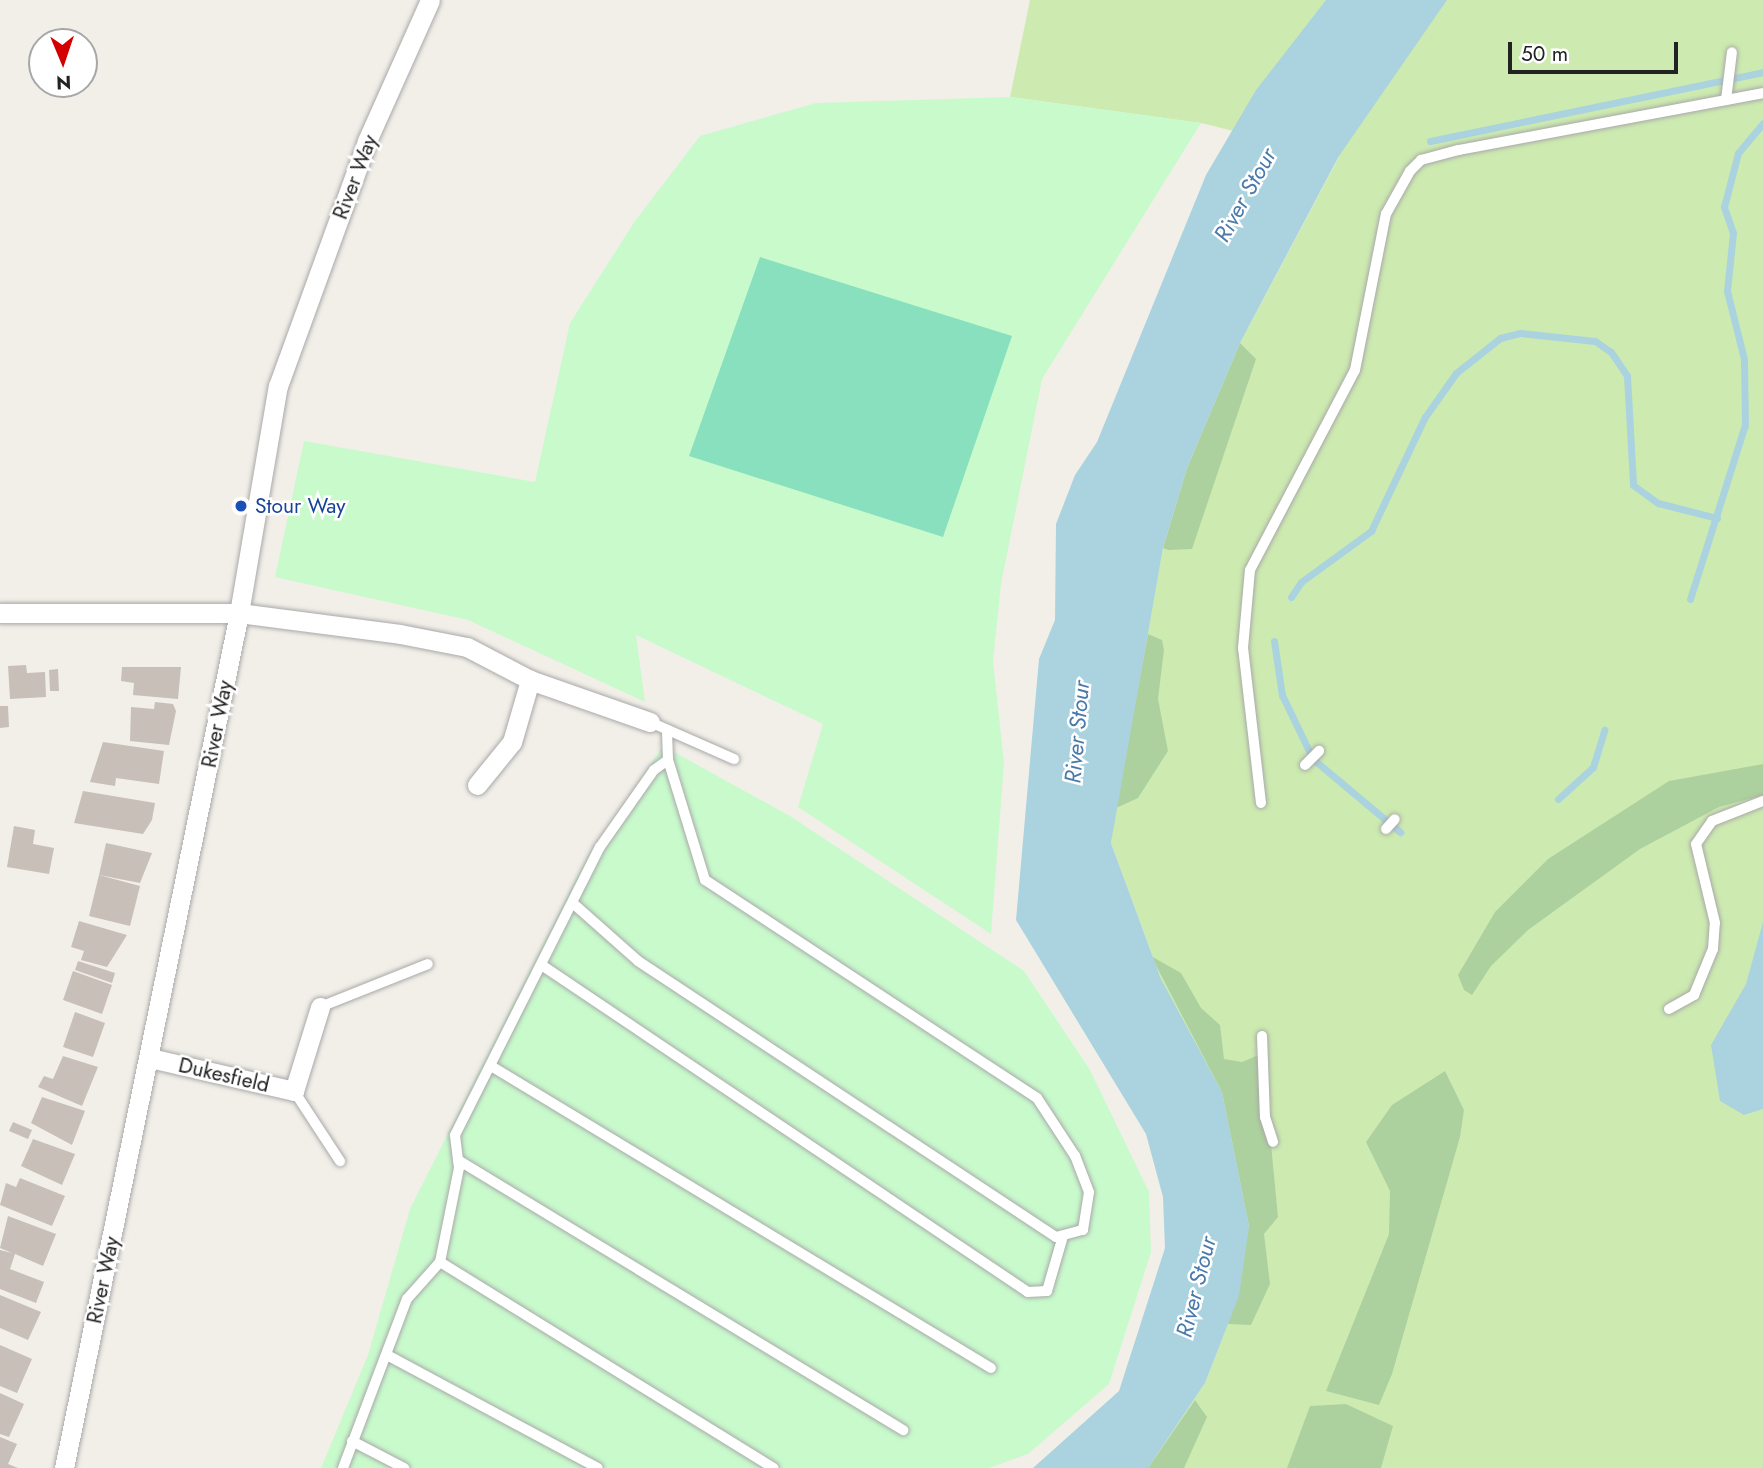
<!DOCTYPE html>
<html>
<head>
<meta charset="utf-8">
<style>
  body { margin:0 }
  #map { position:relative; width:1763px; height:1468px; overflow:hidden; background:#f2efe9; font-family:Jost,sans-serif }
  div>[style] { position:absolute }
  [style*='--x'] { left:calc(var(--x)*1px); top:calc(var(--y)*1px); width:calc(var(--w)*1px); rotate:calc(var(--a)*1deg) }
  .grass>* { inset:0; background:#cdebb0 }
  .forest>* { inset:0; background:#add19e }
  .park>* { inset:0; background:#c8facc }
  .pitch>* { inset:0; background:#88e0be }
  .water>* { inset:0; background:#aad3df }
  .stream>* { height:7px; margin:-3.5px; padding:0 3.5px; transform-origin:3.5px; border-radius:3.5px; background:#aad3df }
  .building>* { inset:0; background:#c7bfb8 }
  .roads { filter:drop-shadow(0 0 2px #a9a9a9) drop-shadow(0 0 2px #a9a9a9) }
  .service>* { height:10px; margin:-5px; padding:0 5px; transform-origin:5px; border-radius:5px; background:#fff }
  .minor>* { height:19px; margin:-9.5px; padding:0 9.5px; transform-origin:9.5px; border-radius:9.5px; background:#fff }
  .dots>* { width:19px; height:19px; translate:-50% -50%; box-sizing:border-box; border:4px solid #fff; border-radius:50% }
  span { translate:-50% -50%; white-space:nowrap; text-align:center; line-height:1.15; -webkit-text-stroke:5px #fff; paint-order:stroke }
  .street-label { font-size:21px; color:#222 }
  .transit-label { font-size:21px; color:#164399 }
  .left { translate:0 -50%; text-align:left }
  .water-label { font-size:23px; color:#4a7aab; font-style:italic }
  .north { position:absolute; left:28px; top:28px; width:70px; height:70px; box-sizing:border-box; background:#fff; border:2px solid #a7a7a7; border-radius:50%; rotate:178deg; font-size:19px; font-weight:700; line-height:28px; text-align:center; color:#222 }
  .north::after { content:''; display:block; margin:auto; width:24px; height:32px; background:#d40000; clip-path:polygon(50% 0,100% 100%,50% 72%,0 100%) }
  .scale { position:absolute; left:1508px; top:42px; width:170px; height:32px; box-sizing:border-box; border:4px solid #222; border-top:0; padding-left:9px; font-size:21px; line-height:24px; white-space:nowrap; color:#222; -webkit-text-stroke:5px #fff; paint-order:stroke }
</style>
</head>
<body>
<div id="map">
  <div class="grass">
    <div style="clip-path:polygon(1030px 0,1763px 0,1763px 1468px,1148px 1468px,1205px 1383px,1239px 1296px,1161px 979px,1111px 843px,1119px 787px,1163px 548px,1187px 468px,1240px 343px,1339px 157px,1201px 123px,1010px 97px)"></div>
  </div>
  <div class="forest">
    <div style="clip-path:polygon(1240px 343px,1256px 359px,1192px 549px,1168px 550px,1163px 548px,1187px 468px)"></div>
    <div style="clip-path:polygon(1148px 634px,1162px 640px,1164px 650px,1158px 699px,1168px 751px,1138px 798px,1116px 808px)"></div>
    <div style="clip-path:polygon(1763px 764px,1763px 795px,1719px 807px,1640px 849px,1528px 930px,1491px 966px,1472px 995px,1464px 990px,1458px 975px,1495px 912px,1548px 859px,1669px 781px)"></div>
    <div style="clip-path:polygon(1151px 956px,1181px 973px,1201px 1008px,1220px 1025px,1224px 1059px,1242px 1062px,1261px 1054px,1261px 1120px,1271px 1144px,1278px 1217px,1264px 1234px,1270px 1284px,1251px 1325px,1228px 1324px,1249px 1226px,1222px 1092px)"></div>
    <div style="clip-path:polygon(1445px 1071px,1464px 1110px,1460px 1137px,1392px 1374px,1379px 1405px,1326px 1391px,1389px 1234px,1390px 1191px,1366px 1142px,1392px 1105px)"></div>
    <div style="clip-path:polygon(1195px 1400px,1207px 1417px,1184px 1468px,1148px 1468px)"></div>
    <div style="clip-path:polygon(1346px 1404px,1393px 1426px,1381px 1468px,1287px 1468px,1310px 1406px)"></div>
  </div>
  <div class="park">
    <div style="clip-path:polygon(1010px 97px,1201px 123px,1042px 379px,1001px 584px,993px 661px,1004px 763px,991px 934px,798px 807px,823px 724px,636px 635px,645px 702px,468px 620px,275px 577px,304px 441px,535px 482px,570px 323px,635px 221px,700px 136px,816px 103px)"></div>
    <div style="clip-path:polygon(663px 746px,790px 816px,1024px 971px,1090px 1070px,1149px 1192px,1151px 1252px,1109px 1384px,1028px 1454px,989px 1468px,321px 1468px,368px 1355px,410px 1209px,587px 857px)"></div>
  </div>
  <div class="pitch">
    <div style="clip-path:polygon(760px 257px,1012px 336px,943px 537px,689px 456px)"></div>
  </div>
  <div class="water">
    <div style="clip-path:polygon(1326px 0,1447px 0,1339px 156px,1240px 343px,1187px 468px,1163px 548px,1111px 843px,1161px 979px,1222px 1092px,1249px 1226px,1239px 1296px,1205px 1383px,1148px 1468px,1033px 1468px,1119px 1391px,1165px 1248px,1163px 1197px,1146px 1134px,1016px 920px,1039px 659px,1055px 620px,1056px 524px,1075px 475px,1097px 442px,1206px 175px,1256px 90px)"></div>
    <div style="clip-path:polygon(1763px 922px,1763px 1109px,1744px 1115px,1720px 1101px,1711px 1045px,1746px 984px)"></div>
  </div>
  <div class="stream">
    <div style="--x:1430;--y:141;--w:340;--a:-11.7"></div>
    <div style="--x:1291;--y:597;--w:18;--a:-56"></div>
    <div style="--x:1301;--y:582;--w:87;--a:-36.1"></div>
    <div style="--x:1371;--y:531;--w:126;--a:-64.7"></div>
    <div style="--x:1425;--y:417;--w:54;--a:-54.8"></div>
    <div style="--x:1456;--y:373;--w:56;--a:-38.5"></div>
    <div style="--x:1500;--y:338;--w:21;--a:-14"></div>
    <div style="--x:1520;--y:333;--w:75;--a:6.1"></div>
    <div style="--x:1595;--y:341;--w:19;--a:35"></div>
    <div style="--x:1611;--y:352;--w:29;--a:56"></div>
    <div style="--x:1627;--y:376;--w:109;--a:86.8"></div>
    <div style="--x:1633;--y:485;--w:31;--a:36"></div>
    <div style="--x:1658;--y:503;--w:61;--a:14.3"></div>
    <div style="--x:1690;--y:599;--w:182;--a:-72.5"></div>
    <div style="--x:1745;--y:425;--w:66;--a:-90.9"></div>
    <div style="--x:1744;--y:359;--w:70;--a:-104"></div>
    <div style="--x:1727;--y:291;--w:58;--a:-84.1"></div>
    <div style="--x:1733;--y:233;--w:28;--a:-109"></div>
    <div style="--x:1724;--y:207;--w:56;--a:-75.5"></div>
    <div style="--x:1738;--y:153;--w:39;--a:-50"></div>
    <div style="--x:1274;--y:641;--w:55;--a:81.6"></div>
    <div style="--x:1282;--y:695;--w:71;--a:64.2"></div>
    <div style="--x:1313;--y:759;--w:114;--a:40"></div>
    <div style="--x:1558;--y:799;--w:47;--a:-42.4"></div>
    <div style="--x:1593;--y:767;--w:39;--a:-73"></div>
  </div>
  <div class="building">
    <div style="clip-path:polygon(26px 665px,27px 673px,45px 672px,46px 697px,10px 699px,8px 666px)"></div>
    <div style="clip-path:polygon(122px 667px,181px 667px,178px 699px,133px 695px,134px 683px,121px 681px)"></div>
    <div style="clip-path:polygon(58px 669px,59px 691px,50px 691px,49px 670px)"></div>
    <div style="clip-path:polygon(155px 702px,173px 704px,176px 711px,169px 745px,130px 741px,131px 707px,154px 709px)"></div>
    <div style="clip-path:polygon(0 706px,8px 706px,9px 727px,0 728px)"></div>
    <div style="clip-path:polygon(103px 742px,164px 751px,159px 784px,116px 778px,115px 786px,90px 782px)"></div>
    <div style="clip-path:polygon(83px 791px,155px 803px,152px 820px,143px 834px,74px 823px)"></div>
    <div style="clip-path:polygon(14px 826px,35px 830px,33px 844px,54px 848px,49px 874px,7px 867px)"></div>
    <div style="clip-path:polygon(106px 843px,152px 853px,140px 883px,99px 875px)"></div>
    <div style="clip-path:polygon(99px 875px,140px 886px,130px 926px,89px 916px)"></div>
    <div style="clip-path:polygon(79px 921px,127px 935px,107px 967px,81px 960px,84px 951px,71px 947px)"></div>
    <div style="clip-path:polygon(78px 961px,115px 973px,112px 983px,75px 970px)"></div>
    <div style="clip-path:polygon(73px 971px,112px 985px,102px 1014px,63px 1000px)"></div>
    <div style="clip-path:polygon(75px 1012px,105px 1023px,93px 1057px,63px 1047px)"></div>
    <div style="clip-path:polygon(63px 1056px,98px 1067px,82px 1106px,38px 1087px,44px 1076px,53px 1079px)"></div>
    <div style="clip-path:polygon(42px 1097px,85px 1111px,72px 1145px,31px 1123px)"></div>
    <div style="clip-path:polygon(13px 1122px,32px 1130px,28px 1139px,9px 1131px)"></div>
    <div style="clip-path:polygon(33px 1139px,75px 1154px,62px 1185px,21px 1166px)"></div>
    <div style="clip-path:polygon(20px 1178px,65px 1196px,52px 1226px,0 1205px,6px 1183px,16px 1187px)"></div>
    <div style="clip-path:polygon(8px 1216px,56px 1234px,43px 1266px,15px 1254px,10px 1269px,44px 1282px,36px 1303px,0 1289px,0 1250px,12px 1253px,0 1248px)"></div>
    <div style="clip-path:polygon(0 1295px,41px 1312px,28px 1340px,0 1328px)"></div>
    <div style="clip-path:polygon(0 1345px,32px 1359px,17px 1393px,0 1386px)"></div>
    <div style="clip-path:polygon(0 1393px,24px 1404px,9px 1437px,0 1434px)"></div>
    <div style="clip-path:polygon(0 1437px,17px 1444px,8px 1464px,18px 1468px,0 1468px)"></div>
  </div>
  <div class="roads">
    <div class="service">
      <div style="--x:1726;--y:100;--w:48;--a:-82.9"></div>
      <div style="--x:650;--y:722;--w:92;--a:23.8"></div>
      <div style="--x:1305;--y:765;--w:20;--a:-45"></div>
      <div style="--x:1261;--y:803;--w:156;--a:-96.6"></div>
      <div style="--x:1243;--y:648;--w:78;--a:-84.9"></div>
      <div style="--x:1250;--y:570;--w:226;--a:-62.3"></div>
      <div style="--x:1355;--y:370;--w:159;--a:-78.8"></div>
      <div style="--x:1386;--y:214;--w:49;--a:-60.8"></div>
      <div style="--x:1410;--y:171;--w:16;--a:-45"></div>
      <div style="--x:1421;--y:160;--w:39;--a:-15"></div>
      <div style="--x:1459;--y:150;--w:309;--a:-10.6"></div>
      <div style="--x:1386;--y:829;--w:13;--a:-48"></div>
      <div style="--x:575;--y:905;--w:84;--a:41.6"></div>
      <div style="--x:638;--y:961;--w:501;--a:33.44"></div>
      <div style="--x:1056;--y:1237;--w:28;--a:-15"></div>
      <div style="--x:1083;--y:1230;--w:38;--a:-81"></div>
      <div style="--x:1089;--y:1192;--w:39;--a:-111"></div>
      <div style="--x:1075;--y:1156;--w:69;--a:-123.2"></div>
      <div style="--x:1037;--y:1098;--w:397;--a:-146.7"></div>
      <div style="--x:705;--y:880;--w:126;--a:-107.1"></div>
      <div style="--x:543;--y:966;--w:584;--a:33.91"></div>
      <div style="--x:1028;--y:1292;--w:19;--a:-3"></div>
      <div style="--x:1047;--y:1291;--w:57;--a:-73.8"></div>
      <div style="--x:320;--y:1007;--w:116;--a:-21.7"></div>
      <div style="--x:1669;--y:1009;--w:29;--a:-29"></div>
      <div style="--x:1694;--y:995;--w:50;--a:-67.6"></div>
      <div style="--x:1713;--y:949;--w:26;--a:-86"></div>
      <div style="--x:1715;--y:923;--w:81;--a:-103.5"></div>
      <div style="--x:1696;--y:844;--w:28;--a:-55"></div>
      <div style="--x:1712;--y:821;--w:55;--a:-21.4"></div>
      <div style="--x:1262;--y:1036;--w:81;--a:87.9"></div>
      <div style="--x:1265;--y:1117;--w:26;--a:72"></div>
      <div style="--x:491;--y:1066;--w:584;--a:31.13"></div>
      <div style="--x:294;--y:1091;--w:84;--a:56.7"></div>
      <div style="--x:458;--y:1160;--w:521;--a:31.25"></div>
      <div style="--x:440;--y:1262;--w:392;--a:31.7"></div>
      <div style="--x:387;--y:1355;--w:239;--a:28.2"></div>
      <div style="--x:352;--y:1441;--w:59;--a:27.4"></div>
      <div style="--x:343;--y:1468;--w:181;--a:-69.3"></div>
      <div style="--x:407;--y:1299;--w:50;--a:-48.3"></div>
      <div style="--x:440;--y:1262;--w:96;--a:-78.6"></div>
      <div style="--x:459;--y:1168;--w:33;--a:-97"></div>
      <div style="--x:455;--y:1135;--w:322;--a:-63.3"></div>
      <div style="--x:600;--y:847;--w:94;--a:-55"></div>
      <div style="--x:654;--y:770;--w:17;--a:-36"></div>
      <div style="--x:668;--y:760;--w:30;--a:-92"></div>
    </div>
    <div class="minor">
      <div style="--x:0;--y:613;--w:239;--a:0"></div>
      <div style="--x:239;--y:613;--w:162;--a:7.4"></div>
      <div style="--x:400;--y:634;--w:68;--a:11"></div>
      <div style="--x:467;--y:647;--w:71;--a:27.6"></div>
      <div style="--x:530;--y:680;--w:127;--a:19.3"></div>
      <div style="--x:477;--y:785;--w:55;--a:-50.9"></div>
      <div style="--x:512;--y:742;--w:65;--a:-73.8"></div>
      <div style="--x:150;--y:1058;--w:148;--a:12.9"></div>
      <div style="--x:294;--y:1091;--w:88;--a:-72.8"></div>
      <div style="--x:64;--y:1468;--w:873;--a:-78.43"></div>
      <div style="--x:239;--y:613;--w:230;--a:-80.3"></div>
      <div style="--x:278;--y:386;--w:261;--a:-70"></div>
      <div style="--x:367;--y:141;--w:154;--a:-65.9"></div>
    </div>
  </div>
  <div class="dots">
    <div style="left:241px;top:506px;background:#1a4fb4"></div>
  </div>
  <div class="street-label">
    <span style="left:355px;top:177px;rotate:-69deg">River Way</span>
    <span style="left:217px;top:724px;rotate:-79deg">River Way</span>
    <span style="left:224px;top:1075px;rotate:13deg">Dukesfield</span>
    <span style="left:103px;top:1280px;rotate:-78deg">River Way</span>
  </div>
  <div class="transit-label">
    <span class="left" style="left:255px;top:506px">Stour Way</span>
  </div>
  <div class="water-label">
    <span style="left:1245px;top:195px;rotate:-61deg">River Stour</span>
    <span style="left:1077px;top:732px;rotate:-85deg">River Stour</span>
    <span style="left:1196px;top:1287px;rotate:-76deg">River Stour</span>
  </div>
  <div class="north">N</div>
  <div class="scale">50 m</div>
</div>
</body>
</html>
